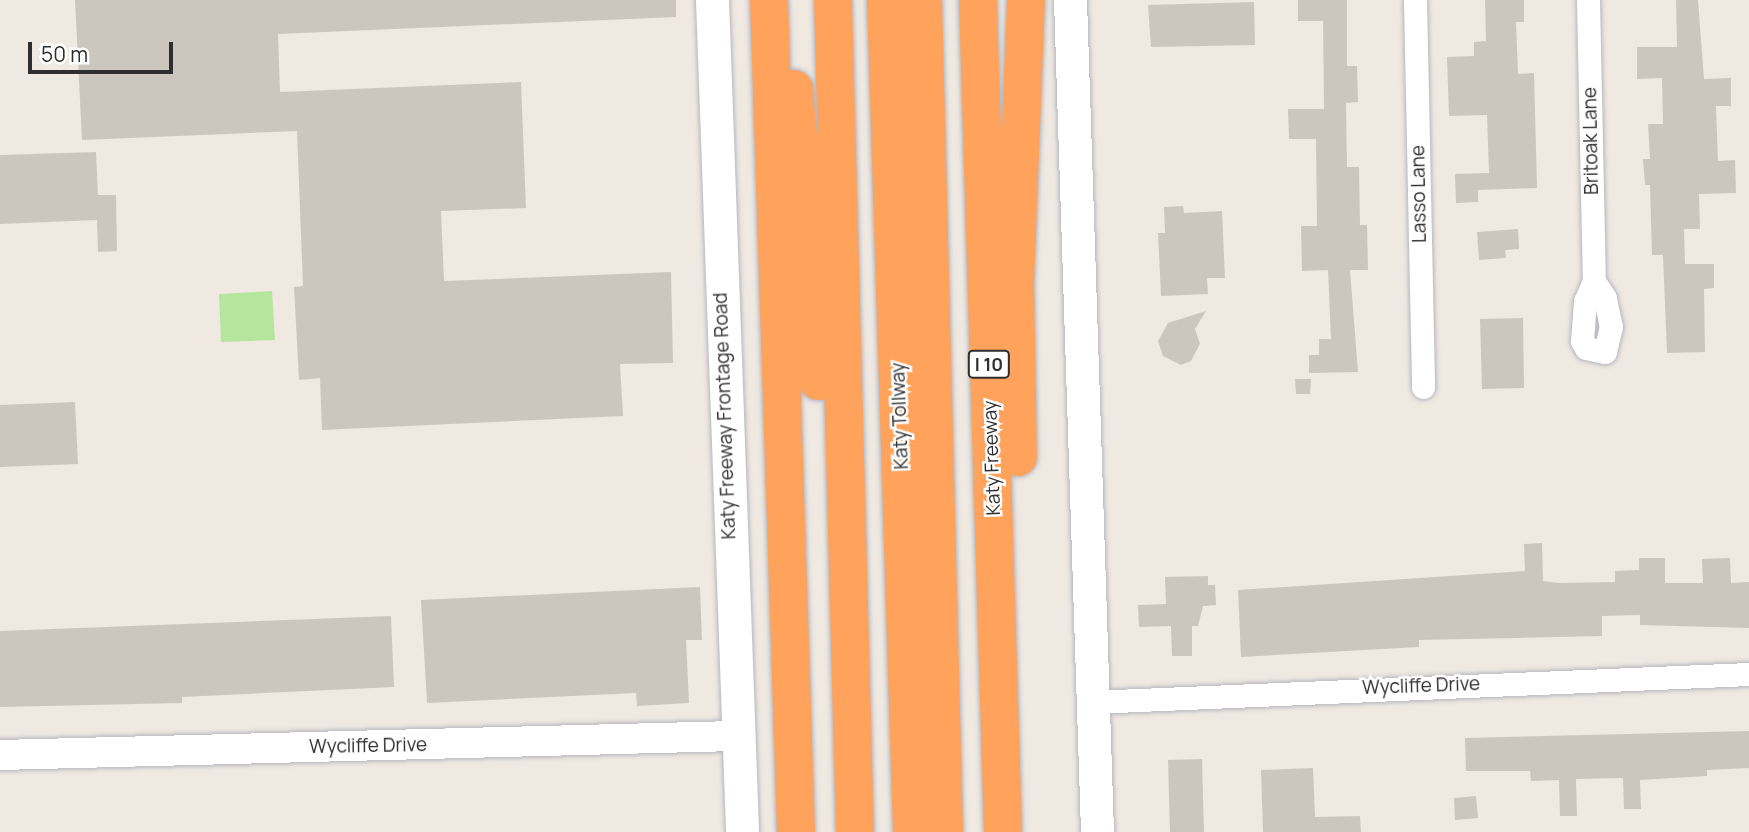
<!DOCTYPE html>
<html>
<head>
<meta charset="utf-8">
<style>
  body { margin:0 }
  #map { position:relative; width:1749px; height:832px; overflow:hidden; background:#efe9e1; font-family:Manrope,sans-serif }
  div>[style] { position:absolute }
  [style*='--x'] { left:calc(var(--x)*1px); top:calc(var(--y)*1px); width:calc(var(--w)*1px); rotate:calc(var(--a)*1deg) }
  .green>* { inset:0; background:#b6e59e }
  .building>* { inset:0; background:#cbc7bf }
  .roads { filter:drop-shadow(0 0 2px #b4b7c1) drop-shadow(0 0 2px #b4b7c1) }
  .minor>* { height:23px; margin:-11.5px; padding:0 11.5px; transform-origin:11.5px; border-radius:11.5px; background:#fff }
  .tertiary>* { height:30px; margin:-15px; padding:0 15px; transform-origin:15px; border-radius:15px; background:#fff }
  .secondary>* { height:33px; margin:-16.5px; padding:0 16.5px; transform-origin:16.5px; border-radius:16.5px; background:#fff }
  .motorway>* { height:38px; margin:-19px; padding:0 19px; transform-origin:19px; border-radius:19px; background:#ffa35c }
  span { translate:-50% -50%; white-space:nowrap; text-align:center; line-height:1.15; -webkit-text-stroke:5px #fff; paint-order:stroke }
  .shield-label span { padding:2px 5px; background:#fff; border:2px solid; border-radius:5px; -webkit-text-stroke-width:0 }
  .shield-label { font-size:18px; color:#2e2e2e; font-weight:700 }
  .street-label { font-size:19px; color:#2e2e2e }
  .scale { position:absolute; left:28px; top:42px; width:145px; height:32px; box-sizing:border-box; border:4px solid #2e2e2e; border-top:0; padding-left:9px; font-size:21px; line-height:24px; white-space:nowrap; color:#2e2e2e; -webkit-text-stroke:5px #fff; paint-order:stroke }
</style>
</head>
<body>
<div id="map">
  <div class="green">
    <div style="clip-path:polygon(272px 291px,275px 340px,221px 342px,219px 294px)"></div>
  </div>
  <div class="building">
    <div style="clip-path:polygon(75px 0,676px 0,676px 17px,278px 34px,280px 92px,521px 82px,526px 208px,441px 211px,444px 281px,671px 272px,673px 363px,620px 364px,623px 416px,322px 430px,320px 378px,299px 380px,294px 287px,303px 286px,297px 131px,82px 140px)"></div>
    <div style="clip-path:polygon(1298px 0,1347px 0,1347px 66px,1357px 66px,1358px 102px,1346px 103px,1347px 167px,1359px 167px,1360px 225px,1367px 225px,1368px 270px,1350px 270px,1358px 372px,1309px 373px,1309px 355px,1319px 355px,1319px 339px,1331px 339px,1328px 270px,1302px 271px,1301px 226px,1317px 226px,1316px 139px,1289px 139px,1288px 109px,1324px 109px,1323px 21px,1298px 21px)"></div>
    <div style="clip-path:polygon(1485px 0,1524px 0,1524px 22px,1516px 22px,1518px 74px,1534px 73px,1537px 188px,1478px 190px,1478px 202px,1456px 203px,1455px 174px,1489px 173px,1487px 115px,1449px 116px,1447px 57px,1474px 56px,1474px 42px,1486px 41px)"></div>
    <div style="clip-path:polygon(1676px 0,1698px 0,1704px 79px,1731px 78px,1731px 106px,1716px 106px,1718px 161px,1735px 160px,1736px 193px,1699px 194px,1700px 229px,1684px 229px,1685px 264px,1714px 264px,1714px 288px,1704px 289px,1705px 352px,1667px 353px,1663px 255px,1652px 255px,1650px 185px,1645px 185px,1643px 159px,1650px 159px,1648px 124px,1663px 124px,1662px 78px,1637px 79px,1637px 47px,1677px 47px)"></div>
    <div style="clip-path:polygon(1254px 2px,1255px 45px,1151px 47px,1148px 5px)"></div>
    <div style="clip-path:polygon(96px 152px,98px 195px,116px 195px,117px 251px,98px 252px,97px 220px,0 224px,0 155px)"></div>
    <div style="clip-path:polygon(1183px 206px,1184px 213px,1222px 211px,1225px 278px,1207px 278px,1208px 294px,1161px 296px,1158px 233px,1165px 233px,1164px 207px)"></div>
    <div style="clip-path:polygon(1518px 229px,1519px 249px,1505px 250px,1506px 258px,1479px 260px,1477px 232px)"></div>
    <div style="clip-path:polygon(1206px 311px,1195px 329px,1200px 344px,1191px 361px,1181px 365px,1163px 356px,1158px 341px,1168px 323px)"></div>
    <div style="clip-path:polygon(1523px 318px,1524px 388px,1482px 389px,1480px 319px)"></div>
    <div style="clip-path:polygon(1295px 379px,1311px 379px,1310px 394px,1296px 394px)"></div>
    <div style="clip-path:polygon(75px 402px,78px 464px,0 467px,0 405px)"></div>
    <div style="clip-path:polygon(1542px 543px,1543px 581px,1559px 583px,1615px 582px,1615px 571px,1639px 570px,1639px 558px,1665px 558px,1665px 583px,1703px 583px,1702px 559px,1730px 558px,1731px 583px,1749px 582px,1749px 628px,1640px 625px,1640px 615px,1602px 616px,1602px 636px,1419px 640px,1419px 647px,1241px 657px,1238px 590px,1525px 571px,1524px 544px)"></div>
    <div style="clip-path:polygon(1208px 576px,1208px 585px,1215px 585px,1216px 605px,1203px 606px,1198px 626px,1192px 626px,1192px 656px,1172px 656px,1171px 626px,1139px 627px,1138px 605px,1166px 604px,1165px 577px)"></div>
    <div style="clip-path:polygon(700px 587px,702px 640px,686px 640px,689px 703px,637px 706px,636px 693px,427px 703px,421px 600px)"></div>
    <div style="clip-path:polygon(391px 616px,394px 687px,182px 697px,182px 703px,0 707px,0 631px)"></div>
    <div style="clip-path:polygon(1749px 731px,1749px 768px,1707px 770px,1707px 776px,1640px 780px,1641px 809px,1624px 809px,1623px 778px,1576px 779px,1577px 816px,1560px 816px,1559px 780px,1531px 781px,1530px 771px,1466px 771px,1465px 738px)"></div>
    <div style="clip-path:polygon(1202px 759px,1204px 832px,1170px 832px,1168px 760px)"></div>
    <div style="clip-path:polygon(1313px 768px,1315px 817px,1360px 816px,1361px 832px,1263px 832px,1261px 770px)"></div>
    <div style="clip-path:polygon(1476px 796px,1478px 818px,1455px 820px,1454px 798px)"></div>
  </div>
  <div class="roads">
    <div class="minor">
      <div style="--x:1415;--y:0;--w:387;--a:88.8"></div>
      <div style="--x:1588;--y:0;--w:281;--a:88.8"></div>
      <div style="--x:1594;--y:281;--w:22;--a:114"></div>
      <div style="--x:1585;--y:301;--w:40;--a:94.3"></div>
      <div style="--x:1582;--y:341;--w:8;--a:60"></div>
      <div style="--x:1586;--y:348;--w:19;--a:12"></div>
      <div style="--x:1605;--y:352;--w:26;--a:-77"></div>
      <div style="--x:1611;--y:327;--w:30;--a:-102"></div>
      <div style="--x:1605;--y:298;--w:20;--a:-123"></div>
      <div style="--x:1092;--y:702;--w:658;--a:-2.44"></div>
    </div>
    <div class="tertiary">
      <div style="--x:0;--y:755;--w:736;--a:-1.48"></div>
    </div>
    <div class="secondary">
      <div style="--x:712;--y:0;--w:833;--a:87.93"></div>
      <div style="--x:1070;--y:0;--w:832;--a:88.14"></div>
    </div>
    <div class="motorway">
      <div style="--x:769;--y:0;--w:832;--a:88.14"></div>
      <div style="--x:833;--y:0;--w:832;--a:88.49"></div>
      <div style="--x:886;--y:0;--w:832;--a:88.21"></div>
      <div style="--x:923;--y:0;--w:832;--a:88.55"></div>
      <div style="--x:978;--y:0;--w:832;--a:88.28"></div>
      <div style="--x:794;--y:89;--w:293;--a:85.3"></div>
      <div style="--x:1018;--y:457;--w:173;--a:-91"></div>
      <div style="--x:1015;--y:284;--w:284;--a:-87.8"></div>
    </div>
  </div>
  <div class="shield-label">
    <span style="left:989px;top:364px">I 10</span>
  </div>
  <div class="street-label">
    <span style="left:1591px;top:141px;rotate:-91deg">Britoak Lane</span>
    <span style="left:1419px;top:194px;rotate:-91deg">Lasso Lane</span>
    <span style="left:725px;top:416px;rotate:-92deg">Katy Freeway Frontage Road</span>
    <span style="left:900px;top:416px;rotate:-92deg">Katy Tollway</span>
    <span style="left:992px;top:458px;rotate:-92deg">Katy Freeway</span>
    <span style="left:1421px;top:686px;rotate:-2deg">Wycliffe Drive</span>
    <span style="left:368px;top:746px;rotate:-1deg">Wycliffe Drive</span>
  </div>
  <div class="scale">50 m</div>
</div>
</body>
</html>
